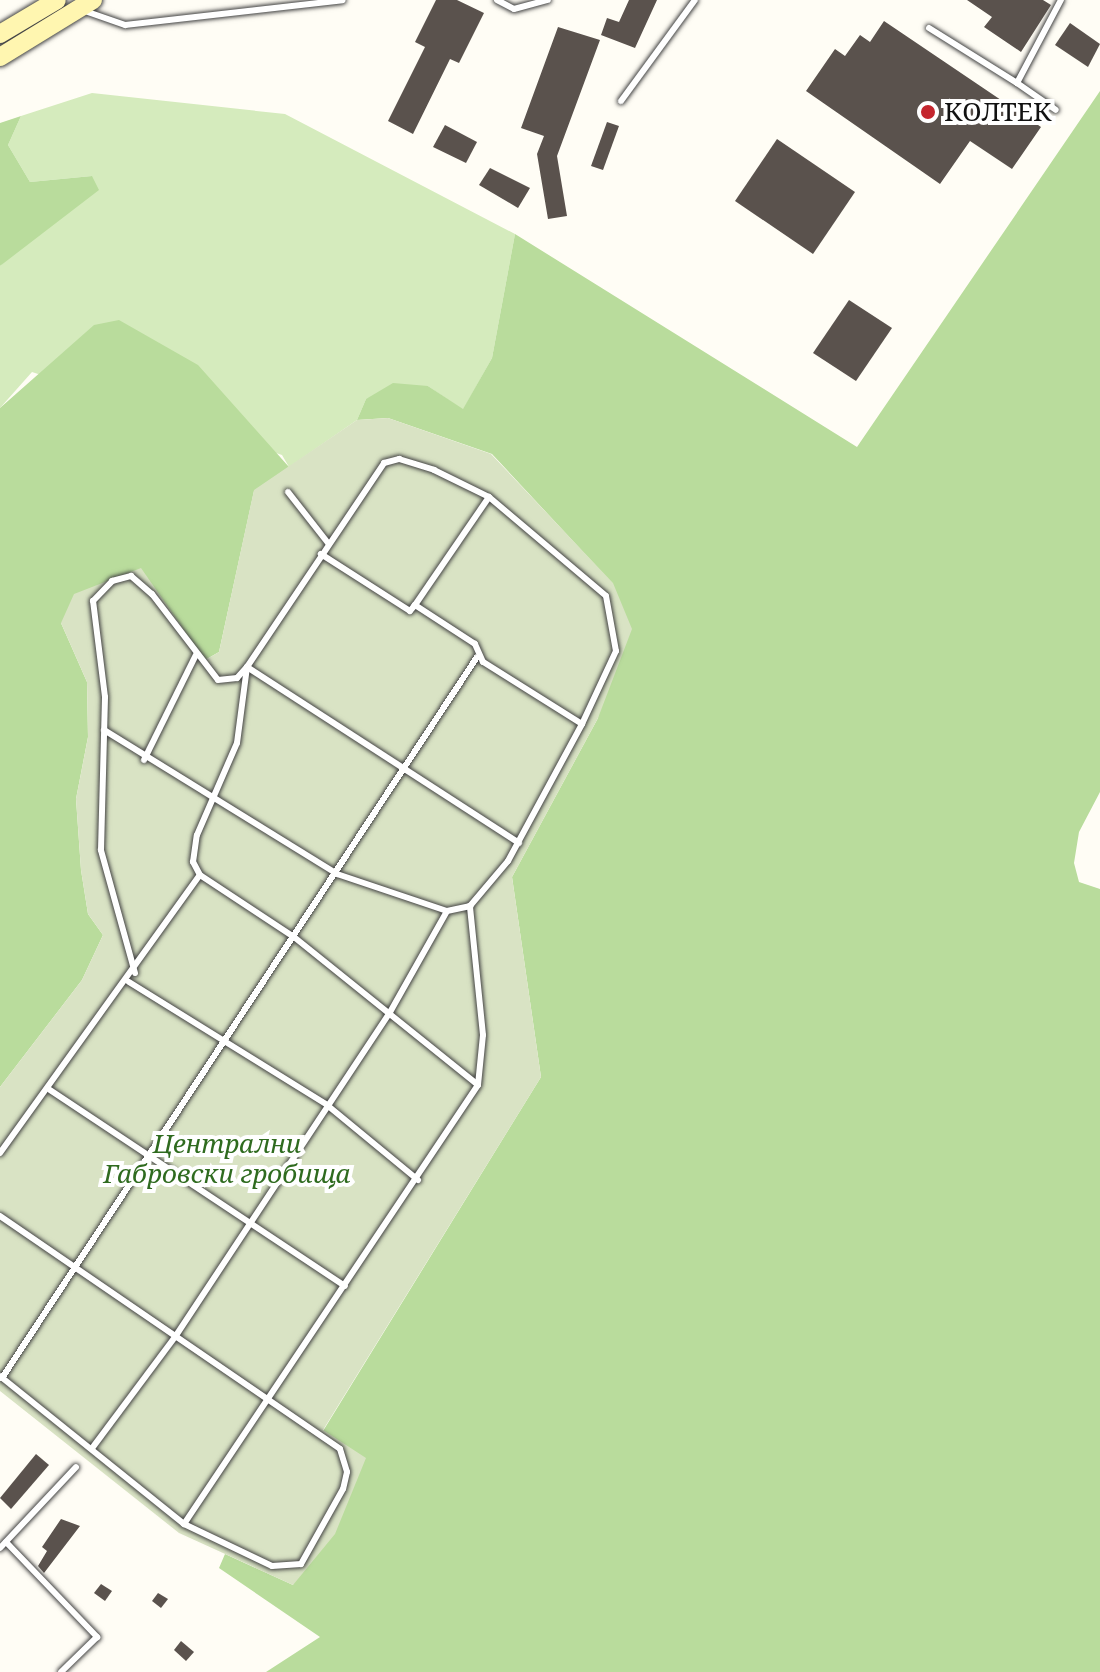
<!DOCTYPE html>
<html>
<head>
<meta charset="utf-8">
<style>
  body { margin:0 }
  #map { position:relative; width:1100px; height:1672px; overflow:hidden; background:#fffdf5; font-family:"Noto Serif",serif }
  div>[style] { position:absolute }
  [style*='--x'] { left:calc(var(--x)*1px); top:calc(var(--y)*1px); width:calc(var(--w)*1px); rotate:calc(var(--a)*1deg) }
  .green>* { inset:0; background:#d5ebbd }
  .forest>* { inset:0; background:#b9dc9c }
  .cemetery>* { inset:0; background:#d9e3c4 }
  .building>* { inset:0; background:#5a524d }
  .roads { filter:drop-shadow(0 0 2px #444) drop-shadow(0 0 2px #444) }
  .service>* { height:6px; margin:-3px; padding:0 3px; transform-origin:3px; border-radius:3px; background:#fff }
  .secondary>* { height:18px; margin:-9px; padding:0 9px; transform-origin:9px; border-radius:9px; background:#fff6b0 }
  .dots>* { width:22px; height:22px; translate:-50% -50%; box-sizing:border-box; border:4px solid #fff; border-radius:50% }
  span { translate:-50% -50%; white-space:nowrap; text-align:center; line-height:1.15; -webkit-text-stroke:8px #fff; paint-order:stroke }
  .poi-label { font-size:26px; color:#111 }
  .left { translate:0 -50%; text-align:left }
  .park-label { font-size:26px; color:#2f6b1f; font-style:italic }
</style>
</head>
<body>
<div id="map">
  <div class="green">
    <div style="clip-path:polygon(92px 93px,285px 114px,515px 234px,492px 358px,463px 410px,428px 386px,366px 399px,357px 420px,289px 467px,282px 455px,32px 372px,0 408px,0 266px,92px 176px,30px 182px,8px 145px,21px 116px)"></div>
  </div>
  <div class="forest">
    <div style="clip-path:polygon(1100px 91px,1100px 792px,1079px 832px,1074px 863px,1079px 882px,1100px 889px,1100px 1672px,266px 1672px,320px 1637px,219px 1568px,225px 1554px,293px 1585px,323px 1431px,541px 1077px,512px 877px,598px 718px,612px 583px,492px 454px,388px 418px,357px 420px,366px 399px,393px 383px,428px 386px,463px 409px,492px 358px,515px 234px,857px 447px)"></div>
    <div style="clip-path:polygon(21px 116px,8px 145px,30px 182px,92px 176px,99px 190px,0 266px,0 123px)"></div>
    <div style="clip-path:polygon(119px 320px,198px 365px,289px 467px,254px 491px,219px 652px,205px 660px,61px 623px,87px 682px,88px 737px,76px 799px,81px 870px,88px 914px,103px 935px,82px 980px,0 1087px,0 408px,94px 325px)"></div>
  </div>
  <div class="cemetery">
    <div style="clip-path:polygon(388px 418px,491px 454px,613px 583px,632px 629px,598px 718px,512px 877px,541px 1077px,323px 1430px,366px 1458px,335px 1534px,293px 1585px,179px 1533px,0 1391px,0 1087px,82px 980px,103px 935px,88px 914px,81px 870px,76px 799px,88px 737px,87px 682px,61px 623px,74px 594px,141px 568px,205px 660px,219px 652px,254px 490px,357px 420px)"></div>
  </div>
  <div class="building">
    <div style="clip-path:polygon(436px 0,457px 0,484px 13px,459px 63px,450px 59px,413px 134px,388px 121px,425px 47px,415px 42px)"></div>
    <div style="clip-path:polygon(629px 0,657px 0,635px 48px,601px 35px,607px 18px,619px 22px)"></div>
    <div style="clip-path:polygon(967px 0,1043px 0,1051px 5px,1021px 52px,984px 27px,992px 17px)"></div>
    <div style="clip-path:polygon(884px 21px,1041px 127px,1012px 169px,970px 141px,940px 184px,806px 91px,835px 49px,845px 56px,860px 35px,870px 42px)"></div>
    <div style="clip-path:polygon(1070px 23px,1100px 44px,1088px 67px,1055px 45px)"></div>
    <div style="clip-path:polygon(558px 27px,600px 40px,557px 156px,567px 216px,548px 219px,537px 154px,544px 136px,521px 128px)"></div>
    <div style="clip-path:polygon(607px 122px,619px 126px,603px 170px,591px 166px)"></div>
    <div style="clip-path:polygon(445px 125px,477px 142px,466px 163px,433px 147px)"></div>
    <div style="clip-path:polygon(777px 139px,855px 192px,813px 254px,735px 201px)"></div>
    <div style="clip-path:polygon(490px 168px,530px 188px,518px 208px,479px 185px)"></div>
    <div style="clip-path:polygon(849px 300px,892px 328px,856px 381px,813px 353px)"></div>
    <div style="clip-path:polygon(36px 1454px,49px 1465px,11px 1509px,0 1498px)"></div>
    <div style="clip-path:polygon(61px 1519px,80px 1526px,44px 1573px,38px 1566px,47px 1551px,42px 1547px)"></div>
    <div style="clip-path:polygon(101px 1584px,112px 1591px,105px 1601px,94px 1593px)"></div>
    <div style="clip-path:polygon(158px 1593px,168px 1599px,161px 1608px,152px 1601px)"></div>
    <div style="clip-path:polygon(181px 1641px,194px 1652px,186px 1661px,174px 1650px)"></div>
  </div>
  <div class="roads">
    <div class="service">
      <div style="--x:497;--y:0;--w:19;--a:28"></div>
      <div style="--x:514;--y:9;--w:35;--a:-15"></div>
      <div style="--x:82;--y:10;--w:46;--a:19.2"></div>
      <div style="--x:125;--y:25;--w:219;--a:-6.5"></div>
      <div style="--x:929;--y:28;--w:104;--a:32"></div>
      <div style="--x:1017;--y:83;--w:94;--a:-62.1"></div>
      <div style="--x:1017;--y:83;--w:47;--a:34.7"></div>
      <div style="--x:621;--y:101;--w:125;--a:-53.8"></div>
      <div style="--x:288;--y:492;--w:65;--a:51.9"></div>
      <div style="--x:415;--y:605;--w:131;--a:-55.6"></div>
      <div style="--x:104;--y:730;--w:274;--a:31.7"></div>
      <div style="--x:337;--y:874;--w:116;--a:18.6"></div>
      <div style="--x:447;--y:911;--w:24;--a:-12"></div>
      <div style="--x:470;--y:906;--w:59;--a:-49.8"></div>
      <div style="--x:508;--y:861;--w:156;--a:-61.6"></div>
      <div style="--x:582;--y:724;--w:117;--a:-147.9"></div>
      <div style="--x:483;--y:662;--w:20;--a:-114"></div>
      <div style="--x:475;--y:644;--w:72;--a:-147"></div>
      <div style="--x:415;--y:605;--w:8;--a:130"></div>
      <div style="--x:410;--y:611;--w:106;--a:-147.4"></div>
      <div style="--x:144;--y:760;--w:117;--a:-63.7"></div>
      <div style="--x:200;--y:875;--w:113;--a:33.4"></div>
      <div style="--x:294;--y:937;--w:236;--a:38.8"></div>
      <div style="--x:135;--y:973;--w:128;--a:-105.5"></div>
      <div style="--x:101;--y:850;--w:153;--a:-88.5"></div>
      <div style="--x:105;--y:697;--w:97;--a:-97.1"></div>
      <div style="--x:93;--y:601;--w:28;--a:-46"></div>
      <div style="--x:112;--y:581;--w:20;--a:-15"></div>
      <div style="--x:131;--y:576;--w:28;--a:41"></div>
      <div style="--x:152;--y:594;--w:108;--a:52.5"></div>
      <div style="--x:218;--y:680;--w:19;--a:-6"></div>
      <div style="--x:237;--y:678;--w:15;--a:-48"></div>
      <div style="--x:247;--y:667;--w:324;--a:32.9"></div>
      <div style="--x:129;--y:982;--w:233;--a:31.8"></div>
      <div style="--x:327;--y:1105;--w:118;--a:39.5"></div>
      <div style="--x:50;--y:1090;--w:354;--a:33.6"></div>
      <div style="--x:0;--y:1153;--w:342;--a:-54.3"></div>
      <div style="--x:200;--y:875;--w:15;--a:-118"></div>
      <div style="--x:193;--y:862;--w:27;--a:-82"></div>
      <div style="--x:197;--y:835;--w:100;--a:-66.5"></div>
      <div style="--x:237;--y:743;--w:77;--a:-82.5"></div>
      <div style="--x:247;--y:667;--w:246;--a:-56.1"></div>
      <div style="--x:384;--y:463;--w:16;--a:-15"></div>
      <div style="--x:399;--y:459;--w:37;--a:17"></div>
      <div style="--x:434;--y:470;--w:61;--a:26.1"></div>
      <div style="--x:489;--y:497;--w:153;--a:40.2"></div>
      <div style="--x:606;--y:596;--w:56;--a:79.7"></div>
      <div style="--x:616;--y:651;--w:81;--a:115"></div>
      <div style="--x:0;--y:1216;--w:412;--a:34.4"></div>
      <div style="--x:340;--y:1449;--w:24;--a:73"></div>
      <div style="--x:347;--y:1472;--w:17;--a:103"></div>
      <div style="--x:343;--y:1489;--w:86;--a:119.2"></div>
      <div style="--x:301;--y:1564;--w:29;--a:176"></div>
      <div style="--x:272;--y:1566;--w:98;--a:-154.5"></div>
      <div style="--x:184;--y:1524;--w:236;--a:-141.2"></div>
      <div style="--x:2;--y:1378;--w:863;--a:-56.62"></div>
      <div style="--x:93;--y:1447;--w:137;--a:-53.3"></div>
      <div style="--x:175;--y:1337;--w:387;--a:-56.5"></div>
      <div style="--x:389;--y:1014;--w:118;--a:-60.6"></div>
      <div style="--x:184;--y:1524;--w:528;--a:-56.19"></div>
      <div style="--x:478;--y:1085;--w:50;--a:-84.3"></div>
      <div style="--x:483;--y:1035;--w:130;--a:-95.8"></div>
      <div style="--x:6;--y:1542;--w:132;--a:46.2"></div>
      <div style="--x:97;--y:1637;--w:50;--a:135.8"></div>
      <div style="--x:0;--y:1548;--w:111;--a:-46.8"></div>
    </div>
    <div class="secondary">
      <div style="--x:0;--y:34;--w:66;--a:-30.8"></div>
      <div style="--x:0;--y:57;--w:109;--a:-31.5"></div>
    </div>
  </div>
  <div class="dots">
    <div style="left:928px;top:112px;background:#c4262e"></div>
  </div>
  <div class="poi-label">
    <span class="left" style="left:944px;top:112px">КОЛТЕК</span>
  </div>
  <div class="park-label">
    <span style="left:227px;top:1159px">Централни<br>Габровски гробища</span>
  </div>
</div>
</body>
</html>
